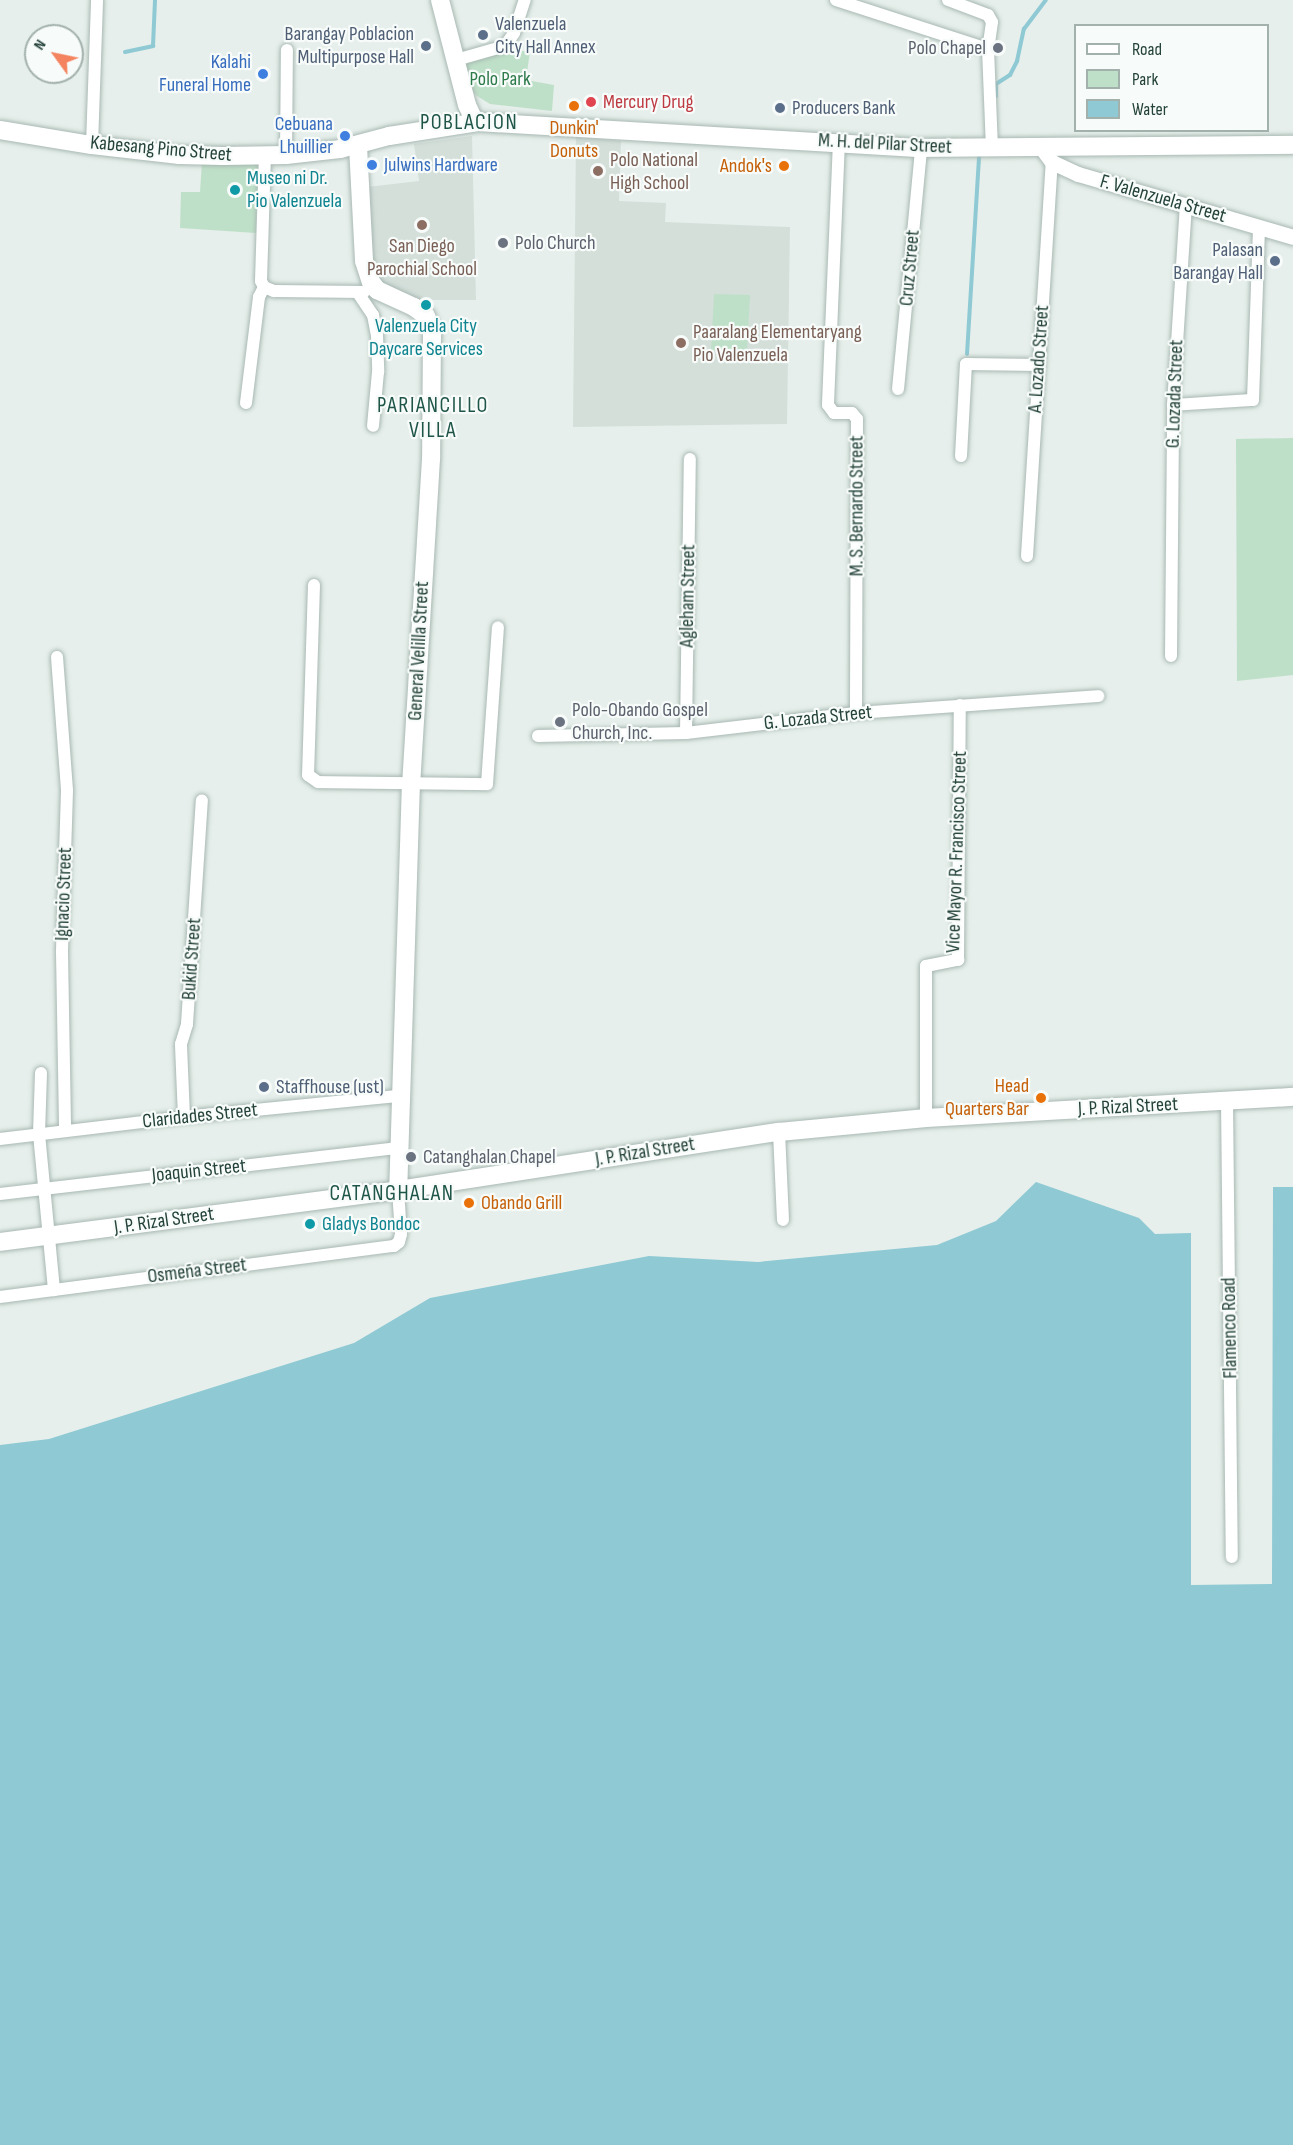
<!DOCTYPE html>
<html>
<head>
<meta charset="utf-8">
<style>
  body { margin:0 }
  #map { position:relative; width:1293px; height:2145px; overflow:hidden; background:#e6efeb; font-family:"Sofia Sans Condensed",sans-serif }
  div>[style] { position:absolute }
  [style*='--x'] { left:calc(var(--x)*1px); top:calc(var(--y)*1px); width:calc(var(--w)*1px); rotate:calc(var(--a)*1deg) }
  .built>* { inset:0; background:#d4dfda }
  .green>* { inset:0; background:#bfe0c8 }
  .water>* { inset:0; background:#8ec9d4 }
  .stream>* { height:4px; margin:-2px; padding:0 2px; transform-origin:2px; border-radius:2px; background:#8ec9d4 }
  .roads { filter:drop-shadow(0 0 2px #a8b8b2) drop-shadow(0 0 2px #a8b8b2) }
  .minor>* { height:12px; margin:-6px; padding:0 6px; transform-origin:6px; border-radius:6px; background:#fff }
  .tertiary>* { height:15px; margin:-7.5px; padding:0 7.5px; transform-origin:7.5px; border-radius:7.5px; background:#fff }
  .secondary>* { height:18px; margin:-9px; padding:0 9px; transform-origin:9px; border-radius:9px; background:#fff }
  .dots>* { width:16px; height:16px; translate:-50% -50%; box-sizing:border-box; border:3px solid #f7fbf9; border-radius:50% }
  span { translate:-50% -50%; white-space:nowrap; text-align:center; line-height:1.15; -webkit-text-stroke:4.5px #f7fbf9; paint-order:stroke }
  .service-label { font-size:20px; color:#4e5e75 }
  .left { translate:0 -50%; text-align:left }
  .right { translate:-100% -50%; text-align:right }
  .worship-label { font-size:20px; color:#5b616d }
  .shop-label { font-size:20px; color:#366cbe }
  .park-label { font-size:20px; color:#2d7a4b }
  .health-label { font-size:20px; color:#be3a42 }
  .food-label { font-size:20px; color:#c56008 }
  .street-label { font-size:20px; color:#24423a }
  .education-label { font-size:20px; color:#785e54 }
  .culture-label { font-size:20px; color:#0d838f }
  .quarter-label { font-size:22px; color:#1f5548; letter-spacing:1.5px }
  .legend { position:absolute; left:1074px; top:24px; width:195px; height:108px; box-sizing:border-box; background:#f7fbf9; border:2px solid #a3b1ad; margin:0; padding:8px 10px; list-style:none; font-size:18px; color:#24423a }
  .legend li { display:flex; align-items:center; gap:12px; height:30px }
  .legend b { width:30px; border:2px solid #a3b1ad }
  .north { position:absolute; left:24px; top:24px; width:60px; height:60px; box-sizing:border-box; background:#f7fbf9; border:2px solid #a3b1ad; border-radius:50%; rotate:303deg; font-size:16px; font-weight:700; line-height:24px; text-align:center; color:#24423a }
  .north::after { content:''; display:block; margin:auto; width:21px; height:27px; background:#f4845f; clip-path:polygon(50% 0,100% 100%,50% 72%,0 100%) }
</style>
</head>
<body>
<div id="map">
  <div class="built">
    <div style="clip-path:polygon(472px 136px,476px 300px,411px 300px,380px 282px,371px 264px,367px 187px,419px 181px,414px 144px)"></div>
    <div style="clip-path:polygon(576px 137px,621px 141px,619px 201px,666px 203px,665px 222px,790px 227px,787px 424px,573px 427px)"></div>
  </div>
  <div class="green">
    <div style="clip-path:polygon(505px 51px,530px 51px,526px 80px,554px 85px,552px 111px,490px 104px,477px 96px,470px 88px,465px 62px)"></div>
    <div style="clip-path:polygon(202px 161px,258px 162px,256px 233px,180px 228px,181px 192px,200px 192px)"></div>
    <div style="clip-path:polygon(714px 294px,750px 295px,747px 351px,711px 350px)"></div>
    <div style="clip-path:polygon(1293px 438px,1293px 675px,1237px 681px,1236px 439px)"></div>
  </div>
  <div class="water">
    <div style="clip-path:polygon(1036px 1182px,1139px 1218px,1155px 1234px,1191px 1233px,1191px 1585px,1272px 1584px,1273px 1187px,1293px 1187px,1293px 2145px,0 2145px,0 1445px,49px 1439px,354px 1343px,430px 1298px,649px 1256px,758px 1262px,937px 1245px,996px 1221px)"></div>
  </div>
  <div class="stream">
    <div style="--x:125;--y:52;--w:29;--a:-12"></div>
    <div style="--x:153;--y:46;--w:46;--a:-87.5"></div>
    <div style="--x:996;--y:96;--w:12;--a:-90"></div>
    <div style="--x:996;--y:84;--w:17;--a:-33"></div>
    <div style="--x:1010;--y:75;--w:16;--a:-63"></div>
    <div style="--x:1017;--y:61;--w:33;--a:-78"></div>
    <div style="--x:1024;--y:29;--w:36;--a:-53"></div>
    <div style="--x:967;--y:354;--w:197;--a:-86.5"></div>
  </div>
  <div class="roads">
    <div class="minor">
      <div style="--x:836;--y:0;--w:160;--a:17.9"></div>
      <div style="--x:948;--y:0;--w:43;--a:20.6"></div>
      <div style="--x:988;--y:15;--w:8;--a:60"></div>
      <div style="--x:992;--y:22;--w:27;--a:98"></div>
      <div style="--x:988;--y:49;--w:99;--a:87.7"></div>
      <div style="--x:456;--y:60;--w:51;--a:-15.9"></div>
      <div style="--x:505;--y:46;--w:16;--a:-55"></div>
      <div style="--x:514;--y:33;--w:35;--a:-72"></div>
      <div style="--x:839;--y:141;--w:264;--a:92.4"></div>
      <div style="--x:828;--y:405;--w:10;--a:53"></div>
      <div style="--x:834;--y:413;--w:18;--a:0"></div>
      <div style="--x:852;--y:413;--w:8;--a:50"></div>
      <div style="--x:857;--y:419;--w:294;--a:90.2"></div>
      <div style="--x:92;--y:145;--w:145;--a:-88"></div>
      <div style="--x:286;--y:155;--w:105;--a:-89.5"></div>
      <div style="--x:264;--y:287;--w:7;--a:-117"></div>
      <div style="--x:261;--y:281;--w:125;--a:-88.2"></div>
      <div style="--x:264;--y:287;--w:11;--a:22"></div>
      <div style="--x:274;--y:291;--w:90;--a:0.6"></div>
      <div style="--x:358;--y:293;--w:27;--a:56"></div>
      <div style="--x:373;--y:315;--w:20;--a:79"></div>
      <div style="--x:377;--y:335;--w:37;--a:88"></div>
      <div style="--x:378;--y:372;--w:54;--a:95.3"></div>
      <div style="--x:898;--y:389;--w:242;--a:-84.5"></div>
      <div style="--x:246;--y:403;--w:107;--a:-83"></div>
      <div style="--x:259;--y:297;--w:11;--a:-63"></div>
      <div style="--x:1173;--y:405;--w:80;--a:-3.6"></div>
      <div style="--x:1253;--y:400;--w:173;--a:-88"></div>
      <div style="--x:961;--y:456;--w:92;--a:-86.9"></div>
      <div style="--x:966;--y:364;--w:73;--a:0.8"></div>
      <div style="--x:1027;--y:556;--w:395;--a:-86.4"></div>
      <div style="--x:314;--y:585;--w:190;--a:91.8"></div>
      <div style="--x:308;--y:775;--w:12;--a:35"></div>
      <div style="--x:318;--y:782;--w:169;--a:0.7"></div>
      <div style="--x:487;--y:784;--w:157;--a:-86"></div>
      <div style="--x:1171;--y:656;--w:251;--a:-89.5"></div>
      <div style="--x:1173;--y:405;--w:199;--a:-86.3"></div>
      <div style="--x:57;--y:657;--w:134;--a:85.7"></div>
      <div style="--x:67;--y:791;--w:162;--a:91.8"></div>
      <div style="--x:62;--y:953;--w:178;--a:89"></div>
      <div style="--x:686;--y:733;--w:274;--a:-89.2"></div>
      <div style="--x:538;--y:736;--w:148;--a:-1.2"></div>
      <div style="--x:686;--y:733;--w:171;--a:-6.7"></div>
      <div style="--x:856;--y:713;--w:243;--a:-4"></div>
      <div style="--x:41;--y:1073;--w:61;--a:91.9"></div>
      <div style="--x:39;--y:1134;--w:157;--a:84.5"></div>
      <div style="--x:1227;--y:1100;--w:457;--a:89.4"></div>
      <div style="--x:184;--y:1117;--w:73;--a:-92.4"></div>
      <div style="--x:181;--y:1044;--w:21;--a:-73"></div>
      <div style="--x:187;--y:1024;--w:224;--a:-86.2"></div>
      <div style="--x:926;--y:1118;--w:152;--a:-90"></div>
      <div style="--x:926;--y:966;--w:33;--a:-11"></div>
      <div style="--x:958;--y:960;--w:255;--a:-89.6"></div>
      <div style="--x:779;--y:1132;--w:88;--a:87.4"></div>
      <div style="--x:0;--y:1139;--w:185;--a:-6.8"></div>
      <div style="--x:184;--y:1117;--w:217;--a:-5.6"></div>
      <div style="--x:0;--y:1194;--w:401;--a:-6.6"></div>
      <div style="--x:0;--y:1297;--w:397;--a:-7.4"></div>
      <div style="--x:394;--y:1246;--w:6;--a:-39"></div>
      <div style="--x:399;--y:1242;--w:8;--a:-76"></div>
      <div style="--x:401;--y:1234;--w:44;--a:-93.9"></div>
    </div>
    <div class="tertiary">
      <div style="--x:1041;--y:147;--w:19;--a:54"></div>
      <div style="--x:1052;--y:162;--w:29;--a:25"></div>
      <div style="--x:1078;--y:174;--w:224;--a:16.3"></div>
    </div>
    <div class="secondary">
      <div style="--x:440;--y:0;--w:108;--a:75.6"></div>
      <div style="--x:467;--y:105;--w:14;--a:65"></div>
      <div style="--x:473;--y:118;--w:6;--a:39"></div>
      <div style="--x:0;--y:130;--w:93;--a:9.3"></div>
      <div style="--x:92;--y:145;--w:88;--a:6.6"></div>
      <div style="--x:179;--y:155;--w:44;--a:1.3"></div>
      <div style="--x:223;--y:156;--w:63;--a:-0.9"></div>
      <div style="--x:286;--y:155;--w:54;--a:-6.3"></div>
      <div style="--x:340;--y:149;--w:51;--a:-14.9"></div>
      <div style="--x:389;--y:136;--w:90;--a:-8.9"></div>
      <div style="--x:478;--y:122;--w:444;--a:3.4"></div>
      <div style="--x:921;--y:148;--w:372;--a:-0.5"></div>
      <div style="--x:358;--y:146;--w:115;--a:87"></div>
      <div style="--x:364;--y:261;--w:22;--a:72"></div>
      <div style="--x:371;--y:282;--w:10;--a:53"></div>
      <div style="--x:377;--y:290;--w:41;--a:24.7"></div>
      <div style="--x:414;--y:307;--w:15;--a:37"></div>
      <div style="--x:426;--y:316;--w:15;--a:67"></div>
      <div style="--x:432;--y:330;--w:129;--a:90.4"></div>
      <div style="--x:431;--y:459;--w:324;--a:93.5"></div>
      <div style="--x:411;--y:782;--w:408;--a:91.8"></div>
      <div style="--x:0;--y:1242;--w:401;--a:-7.4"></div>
      <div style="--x:398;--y:1190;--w:385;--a:-8.7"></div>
      <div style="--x:779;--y:1132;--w:148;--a:-5.4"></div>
      <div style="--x:926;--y:1118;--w:368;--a:-3.3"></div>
    </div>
  </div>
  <div class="dots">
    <div style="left:483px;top:35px;background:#5c6f8a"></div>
    <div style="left:426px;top:46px;background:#5c6f8a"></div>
    <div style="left:998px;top:48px;background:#6b7280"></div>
    <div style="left:263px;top:74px;background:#3f7fe0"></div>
    <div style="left:591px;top:102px;background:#e0444e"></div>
    <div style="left:574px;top:106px;background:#e8710a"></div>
    <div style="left:780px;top:108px;background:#5c6f8a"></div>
    <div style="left:345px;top:136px;background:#3f7fe0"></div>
    <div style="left:372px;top:165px;background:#3f7fe0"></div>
    <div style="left:784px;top:166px;background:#e8710a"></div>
    <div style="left:598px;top:171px;background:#8d6e63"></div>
    <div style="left:235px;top:190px;background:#0f9aa8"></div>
    <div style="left:422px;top:225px;background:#8d6e63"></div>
    <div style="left:503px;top:243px;background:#6b7280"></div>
    <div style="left:1275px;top:261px;background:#5c6f8a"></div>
    <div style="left:426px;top:305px;background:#0f9aa8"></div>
    <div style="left:681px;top:343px;background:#8d6e63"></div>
    <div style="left:560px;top:722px;background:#6b7280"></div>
    <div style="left:264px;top:1087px;background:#5c6f8a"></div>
    <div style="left:1041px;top:1098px;background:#e8710a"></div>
    <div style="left:411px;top:1157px;background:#6b7280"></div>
    <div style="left:469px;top:1203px;background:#e8710a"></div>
    <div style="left:310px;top:1224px;background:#0f9aa8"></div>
  </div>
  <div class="service-label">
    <span class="left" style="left:495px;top:36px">Valenzuela<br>City Hall Annex</span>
    <span class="right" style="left:414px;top:46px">Barangay Poblacion<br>Multipurpose Hall</span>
    <span class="left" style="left:792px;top:108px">Producers Bank</span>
    <span class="right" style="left:1263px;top:262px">Palasan<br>Barangay Hall</span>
    <span class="left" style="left:276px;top:1087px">Staffhouse (ust)</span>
  </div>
  <div class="worship-label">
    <span class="right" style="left:986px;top:48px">Polo Chapel</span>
    <span class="left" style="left:515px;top:243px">Polo Church</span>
    <span class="left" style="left:572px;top:722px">Polo-Obando Gospel<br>Church, Inc.</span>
    <span class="left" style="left:423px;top:1157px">Catanghalan Chapel</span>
  </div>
  <div class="shop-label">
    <span class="right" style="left:251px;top:74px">Kalahi<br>Funeral Home</span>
    <span class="right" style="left:333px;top:136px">Cebuana<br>Lhuillier</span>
    <span class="left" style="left:384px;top:165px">Julwins Hardware</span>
  </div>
  <div class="park-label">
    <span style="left:500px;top:79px">Polo Park</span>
  </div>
  <div class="health-label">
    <span class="left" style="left:603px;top:102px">Mercury Drug</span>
  </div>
  <div class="food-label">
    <span style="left:574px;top:140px">Dunkin'<br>Donuts</span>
    <span class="right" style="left:772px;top:166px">Andok's</span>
    <span class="right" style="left:1029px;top:1098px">Head<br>Quarters Bar</span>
    <span class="left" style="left:481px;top:1203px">Obando Grill</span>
  </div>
  <div class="street-label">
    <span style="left:885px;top:144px;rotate:3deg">M. H. del Pilar Street</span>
    <span style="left:161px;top:149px;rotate:5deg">Kabesang Pino Street</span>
    <span style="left:1163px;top:199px;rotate:16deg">F. Valenzuela Street</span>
    <span style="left:910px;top:268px;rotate:-85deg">Cruz Street</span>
    <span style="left:1039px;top:359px;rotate:-86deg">A. Lozado Street</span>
    <span style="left:1175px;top:394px;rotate:-88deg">G. Lozada Street</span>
    <span style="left:857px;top:506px;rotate:-90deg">M. S. Bernardo Street</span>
    <span style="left:688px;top:596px;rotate:-89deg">Agleham Street</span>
    <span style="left:419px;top:651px;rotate:-87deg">General Velilla Street</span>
    <span style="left:818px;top:718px;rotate:-6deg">G. Lozada Street</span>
    <span style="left:957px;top:852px;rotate:-88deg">Vice Mayor R. Francisco Street</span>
    <span style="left:64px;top:894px;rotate:-88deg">Ignacio Street</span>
    <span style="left:192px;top:959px;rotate:-86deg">Bukid Street</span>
    <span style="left:1128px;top:1107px;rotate:-3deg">J. P. Rizal Street</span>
    <span style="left:200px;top:1116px;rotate:-6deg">Claridades Street</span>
    <span style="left:645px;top:1152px;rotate:-9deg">J. P. Rizal Street</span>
    <span style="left:199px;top:1171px;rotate:-6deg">Joaquin Street</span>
    <span style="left:164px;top:1221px;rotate:-8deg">J. P. Rizal Street</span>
    <span style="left:197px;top:1271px;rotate:-7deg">Osmeña Street</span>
    <span style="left:1230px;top:1328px;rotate:-91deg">Flamenco Road</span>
  </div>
  <div class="education-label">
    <span class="left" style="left:610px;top:172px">Polo National<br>High School</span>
    <span style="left:422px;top:258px">San Diego<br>Parochial School</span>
    <span class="left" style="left:693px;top:344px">Paaralang Elementaryang<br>Pio Valenzuela</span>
  </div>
  <div class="culture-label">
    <span class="left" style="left:247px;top:190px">Museo ni Dr.<br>Pio Valenzuela</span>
    <span style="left:426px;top:338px">Valenzuela City<br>Daycare Services</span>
    <span class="left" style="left:322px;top:1224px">Gladys Bondoc</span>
  </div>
  <div class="quarter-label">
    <span style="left:469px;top:123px">POBLACION</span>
    <span style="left:433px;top:418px">PARIANCILLO<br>VILLA</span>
    <span style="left:392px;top:1194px">CATANGHALAN</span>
  </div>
  <ul class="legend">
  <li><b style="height:8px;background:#fff"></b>Road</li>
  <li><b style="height:16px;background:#bfe0c8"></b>Park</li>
  <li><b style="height:16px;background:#8ec9d4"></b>Water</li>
  </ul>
  <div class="north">N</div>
</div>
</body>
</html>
